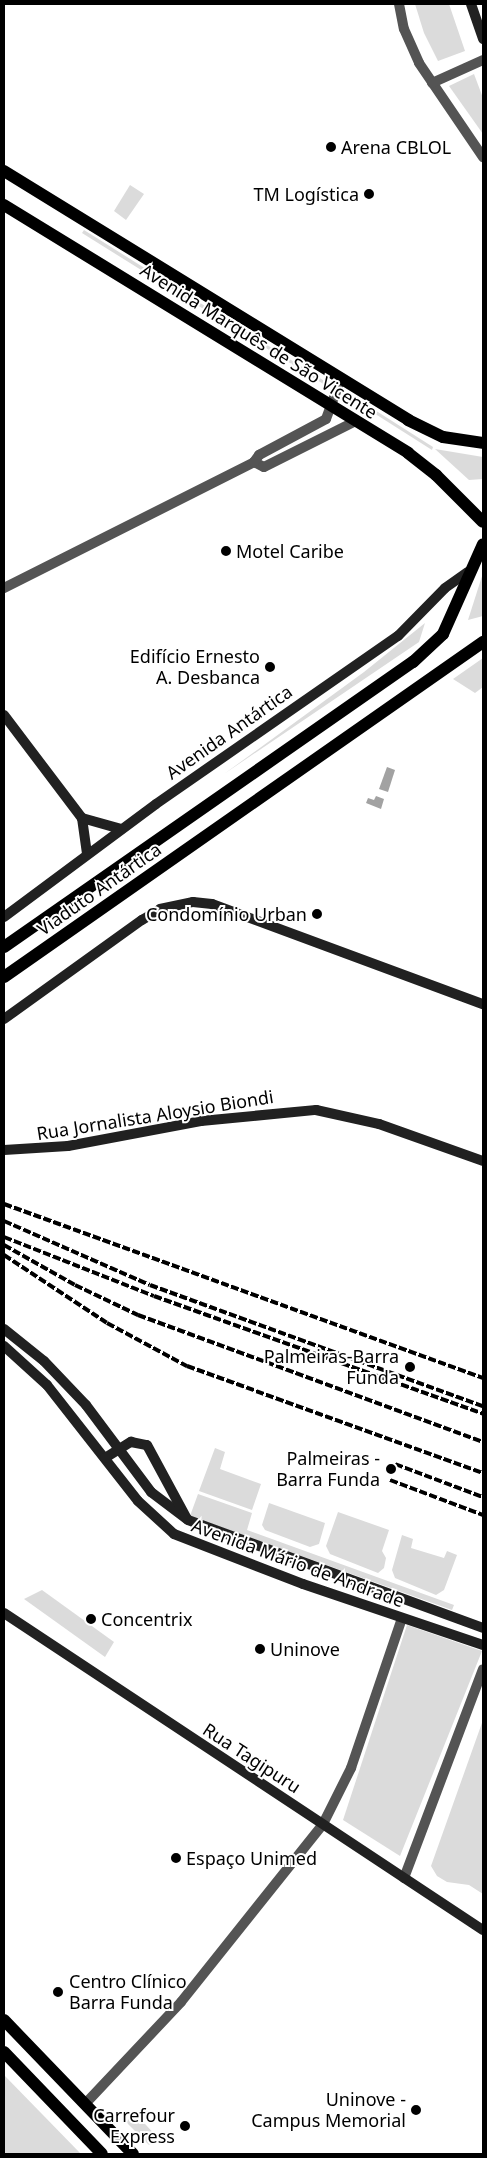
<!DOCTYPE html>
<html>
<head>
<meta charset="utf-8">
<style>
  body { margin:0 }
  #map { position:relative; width:487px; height:2158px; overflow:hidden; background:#fff; font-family:"Noto Sans",sans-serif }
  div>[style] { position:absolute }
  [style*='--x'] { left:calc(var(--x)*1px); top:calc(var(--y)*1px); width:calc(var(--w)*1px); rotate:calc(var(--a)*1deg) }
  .green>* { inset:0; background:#dbdbdb }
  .water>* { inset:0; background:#a2a2a2 }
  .street>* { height:10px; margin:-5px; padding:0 5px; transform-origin:5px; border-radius:5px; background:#545454 }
  .secondary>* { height:10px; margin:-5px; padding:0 5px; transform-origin:5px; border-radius:5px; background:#212121 }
  .primary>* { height:12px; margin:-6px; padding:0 6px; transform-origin:6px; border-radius:6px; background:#000 }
  .rail>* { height:4px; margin-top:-2px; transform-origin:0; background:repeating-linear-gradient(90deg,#000 0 8px,transparent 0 10.5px) }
  .dots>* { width:14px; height:14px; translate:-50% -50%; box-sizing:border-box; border:2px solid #fff; border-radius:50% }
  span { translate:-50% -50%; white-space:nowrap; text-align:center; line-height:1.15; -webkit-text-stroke:4px #fff; paint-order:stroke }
  .poi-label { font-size:18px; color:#000 }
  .left { translate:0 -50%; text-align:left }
  .right { translate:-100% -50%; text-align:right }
  .street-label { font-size:18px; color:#000 }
  .frame { position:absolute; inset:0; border:5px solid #000; pointer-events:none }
</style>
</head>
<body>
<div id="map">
  <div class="green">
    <div style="clip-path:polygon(415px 4px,449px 4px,465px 51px,438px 61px,424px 33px)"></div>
    <div style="clip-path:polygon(474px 74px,483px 98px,483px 134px,449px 86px)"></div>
    <div style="clip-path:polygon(130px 185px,144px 194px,126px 220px,114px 211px)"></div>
    <div style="clip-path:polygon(84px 230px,326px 382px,325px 385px,82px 233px)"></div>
    <div style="clip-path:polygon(359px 400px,433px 447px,432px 450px,358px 403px)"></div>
    <div style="clip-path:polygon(435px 449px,483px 457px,483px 479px,469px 480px)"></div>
    <div style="clip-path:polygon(483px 573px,483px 616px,468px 620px)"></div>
    <div style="clip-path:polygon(425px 623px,419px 642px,224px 774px,364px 672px)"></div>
    <div style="clip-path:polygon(483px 658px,483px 687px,475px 693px,453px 679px)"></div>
    <div style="clip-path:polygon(215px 1448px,225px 1452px,220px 1469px,261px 1484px,252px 1510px,199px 1491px)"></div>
    <div style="clip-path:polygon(198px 1494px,252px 1513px,247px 1530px,454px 1605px,452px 1610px,190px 1516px)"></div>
    <div style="clip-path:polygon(269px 1503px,325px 1523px,319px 1544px,310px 1547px,265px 1530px,262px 1525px)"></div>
    <div style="clip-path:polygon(338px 1512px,389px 1530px,382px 1551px,386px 1558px,384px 1568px,378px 1573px,330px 1554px,326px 1546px)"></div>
    <div style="clip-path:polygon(402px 1535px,413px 1539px,411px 1548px,444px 1558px,447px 1551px,457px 1555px,444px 1590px,436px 1595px,395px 1578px,392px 1570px)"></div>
    <div style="clip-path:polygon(42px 1590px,114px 1642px,105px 1657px,24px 1599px)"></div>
    <div style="clip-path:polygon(407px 1625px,482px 1651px,400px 1856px,343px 1820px)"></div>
    <div style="clip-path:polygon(483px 1720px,483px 1894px,469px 1885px,447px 1882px,437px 1876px,431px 1866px)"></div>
    <div style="clip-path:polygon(4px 2075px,81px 2154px,4px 2154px)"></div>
    <div style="clip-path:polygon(135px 2113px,157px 2137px,149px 2145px,126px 2122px)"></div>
  </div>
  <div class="water">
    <div style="clip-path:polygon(387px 767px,395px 770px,388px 792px,379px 789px)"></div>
    <div style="clip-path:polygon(376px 796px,384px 799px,381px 809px,366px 803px,368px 798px,374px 800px)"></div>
  </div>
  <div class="street">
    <div style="--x:399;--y:4;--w:25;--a:79"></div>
    <div style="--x:404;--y:29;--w:37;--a:66"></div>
    <div style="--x:419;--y:63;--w:114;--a:55.8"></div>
    <div style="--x:432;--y:83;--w:56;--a:-24.3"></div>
    <div style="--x:254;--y:462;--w:11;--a:27"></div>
    <div style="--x:264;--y:467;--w:103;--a:-26.6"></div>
    <div style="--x:4;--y:588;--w:280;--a:-26.7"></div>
    <div style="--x:254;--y:462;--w:9;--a:-54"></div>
    <div style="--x:259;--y:455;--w:76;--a:-28.2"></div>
    <div style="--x:326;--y:419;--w:44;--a:-69.9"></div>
    <div style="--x:404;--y:1878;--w:223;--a:-69.3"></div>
    <div style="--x:85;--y:2104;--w:140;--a:-46.7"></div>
    <div style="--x:181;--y:2002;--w:228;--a:-51.4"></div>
    <div style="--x:323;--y:1824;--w:63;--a:-63.4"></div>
    <div style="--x:351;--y:1768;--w:158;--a:-71.2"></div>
  </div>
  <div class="secondary">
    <div style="--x:471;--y:4;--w:37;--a:71"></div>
    <div style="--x:4;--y:715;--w:129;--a:52.9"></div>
    <div style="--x:82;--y:818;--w:36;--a:82"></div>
    <div style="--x:82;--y:818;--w:41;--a:15.8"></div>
    <div style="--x:4;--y:917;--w:189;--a:-36.6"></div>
    <div style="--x:156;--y:804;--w:295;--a:-34.8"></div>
    <div style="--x:398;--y:636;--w:67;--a:-45.6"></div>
    <div style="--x:445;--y:588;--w:28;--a:-35"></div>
    <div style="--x:4;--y:1019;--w:170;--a:-35.7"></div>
    <div style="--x:142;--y:920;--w:21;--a:-31"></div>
    <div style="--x:160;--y:909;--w:34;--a:-12"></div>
    <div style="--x:193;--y:902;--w:19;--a:6"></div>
    <div style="--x:212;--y:904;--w:289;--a:20.3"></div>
    <div style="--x:4;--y:1150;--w:64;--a:-3.6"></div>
    <div style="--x:68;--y:1146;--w:135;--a:-10.6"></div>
    <div style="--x:201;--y:1121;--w:116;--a:-5.5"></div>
    <div style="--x:316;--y:1110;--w:65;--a:12.5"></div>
    <div style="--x:379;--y:1124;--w:110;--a:19.6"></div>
    <div style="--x:4;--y:1329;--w:51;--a:38.7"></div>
    <div style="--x:44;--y:1361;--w:61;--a:46.3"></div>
    <div style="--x:86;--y:1405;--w:109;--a:53.2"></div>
    <div style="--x:151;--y:1492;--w:46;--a:37.1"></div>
    <div style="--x:188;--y:1520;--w:314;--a:20.1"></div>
    <div style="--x:4;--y:1346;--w:58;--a:42.2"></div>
    <div style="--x:47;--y:1385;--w:147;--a:51.9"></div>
    <div style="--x:138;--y:1501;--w:49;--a:42.5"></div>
    <div style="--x:174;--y:1534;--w:138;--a:21.2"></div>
    <div style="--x:303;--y:1584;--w:190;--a:18.7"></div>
    <div style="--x:105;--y:1458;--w:31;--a:-32"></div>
    <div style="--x:131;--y:1442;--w:16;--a:11"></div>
    <div style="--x:147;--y:1445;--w:84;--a:61.6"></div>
    <div style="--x:4;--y:1613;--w:574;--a:33.5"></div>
  </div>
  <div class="primary">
    <div style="--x:4;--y:171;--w:475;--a:31.6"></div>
    <div style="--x:408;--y:420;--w:39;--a:26"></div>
    <div style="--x:443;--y:437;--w:40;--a:8.5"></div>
    <div style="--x:4;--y:205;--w:474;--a:31.5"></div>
    <div style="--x:408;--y:453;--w:36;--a:38"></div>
    <div style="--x:436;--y:475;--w:66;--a:45"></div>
    <div style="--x:4;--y:947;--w:499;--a:-34.9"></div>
    <div style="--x:413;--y:662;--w:41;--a:-43"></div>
    <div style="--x:443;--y:634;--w:98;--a:-66"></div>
    <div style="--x:4;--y:977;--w:585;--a:-34.97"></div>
    <div style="--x:4;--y:2020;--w:186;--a:46.1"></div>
    <div style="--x:4;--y:2052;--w:141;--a:46.1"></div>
  </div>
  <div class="rail">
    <div style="--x:4;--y:1204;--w:510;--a:19.96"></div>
    <div style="--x:4;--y:1221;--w:159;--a:23.7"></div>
    <div style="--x:150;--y:1285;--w:354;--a:20"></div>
    <div style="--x:4;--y:1237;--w:161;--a:21.5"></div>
    <div style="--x:154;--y:1296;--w:350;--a:19.7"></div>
    <div style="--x:4;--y:1245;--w:81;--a:29.4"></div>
    <div style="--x:75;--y:1285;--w:70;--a:25.5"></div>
    <div style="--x:138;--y:1315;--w:368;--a:20.2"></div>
    <div style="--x:4;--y:1255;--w:123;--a:33.4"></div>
    <div style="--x:107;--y:1323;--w:91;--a:28.3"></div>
    <div style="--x:187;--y:1366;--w:315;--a:19.9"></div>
    <div style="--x:395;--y:1464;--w:94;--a:20.6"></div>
    <div style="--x:390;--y:1480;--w:99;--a:20.6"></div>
  </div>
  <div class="dots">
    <div style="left:331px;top:147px;background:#000"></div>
    <div style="left:369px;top:194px;background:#000"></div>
    <div style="left:226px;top:551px;background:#000"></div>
    <div style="left:270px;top:667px;background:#000"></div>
    <div style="left:317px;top:914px;background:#000"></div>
    <div style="left:410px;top:1367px;background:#000"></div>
    <div style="left:391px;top:1469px;background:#000"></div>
    <div style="left:91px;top:1619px;background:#000"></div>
    <div style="left:260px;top:1649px;background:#000"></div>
    <div style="left:176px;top:1858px;background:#000"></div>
    <div style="left:58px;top:1992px;background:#000"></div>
    <div style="left:416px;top:2110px;background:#000"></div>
    <div style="left:185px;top:2126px;background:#000"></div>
  </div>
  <div class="poi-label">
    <span class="left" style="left:341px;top:147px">Arena CBLOL</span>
    <span class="right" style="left:359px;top:194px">TM Logística</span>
    <span class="left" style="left:236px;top:551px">Motel Caribe</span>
    <span class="right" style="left:260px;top:667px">Edifício Ernesto<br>A. Desbanca</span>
    <span class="right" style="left:307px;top:914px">Condomínio Urban</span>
    <span class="right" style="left:399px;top:1367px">Palmeiras-Barra<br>Funda</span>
    <span class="right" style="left:380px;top:1469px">Palmeiras -<br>Barra Funda</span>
    <span class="left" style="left:101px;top:1619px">Concentrix</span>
    <span class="left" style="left:270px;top:1649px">Uninove</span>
    <span class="left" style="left:186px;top:1858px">Espaço Unimed</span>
    <span class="left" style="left:69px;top:1992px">Centro Clínico<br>Barra Funda</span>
    <span class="right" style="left:406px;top:2110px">Uninove -<br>Campus Memorial</span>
    <span class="right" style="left:175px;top:2126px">Carrefour<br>Express</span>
  </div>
  <div class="street-label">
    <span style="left:259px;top:341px;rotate:32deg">Avenida Marquês de São Vicente</span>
    <span style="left:229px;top:732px;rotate:-35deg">Avenida Antártica</span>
    <span style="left:99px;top:889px;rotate:-35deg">Viaduto Antártica</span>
    <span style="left:155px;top:1115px;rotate:-9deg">Rua Jornalista Aloysio Biondi</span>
    <span style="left:298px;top:1563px;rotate:20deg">Avenida Mário de Andrade</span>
    <span style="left:252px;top:1758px;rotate:33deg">Rua Tagipuru</span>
  </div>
  <div class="frame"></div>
</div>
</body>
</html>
